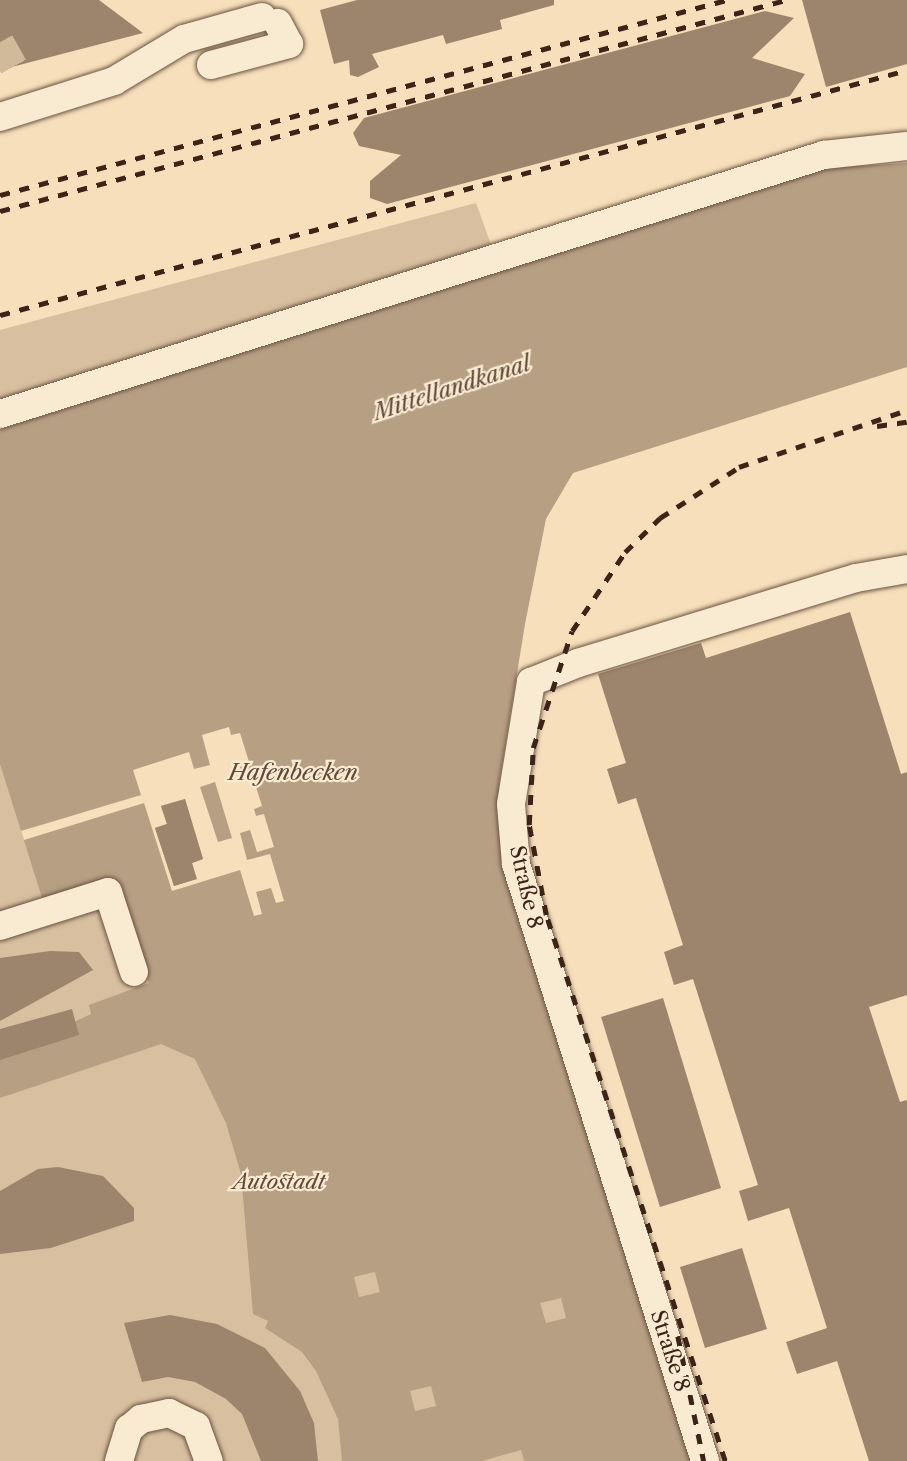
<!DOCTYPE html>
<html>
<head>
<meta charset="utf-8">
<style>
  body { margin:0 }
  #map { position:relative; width:907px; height:1461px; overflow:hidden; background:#f6dfba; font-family:"Libre Caslon Text",serif }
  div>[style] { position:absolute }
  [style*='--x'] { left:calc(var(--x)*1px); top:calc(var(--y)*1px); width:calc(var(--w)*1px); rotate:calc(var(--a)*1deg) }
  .green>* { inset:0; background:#d7bf9f }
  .water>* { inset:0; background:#b79f83 }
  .pier>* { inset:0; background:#f6dfba }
  .building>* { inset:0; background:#9d856d }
  .minor-tunnel>* { height:28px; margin-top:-14px; transform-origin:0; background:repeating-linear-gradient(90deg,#d1ba9a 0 28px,transparent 0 42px) }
  .roads { filter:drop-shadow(0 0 2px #6b5341) drop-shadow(0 0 2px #6b5341) }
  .minor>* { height:28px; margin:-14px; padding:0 14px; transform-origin:14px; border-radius:14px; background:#f9ead2 }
  .rail>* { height:4.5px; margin-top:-2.25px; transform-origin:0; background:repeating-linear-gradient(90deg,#3d2419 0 10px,transparent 0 20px) }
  span { translate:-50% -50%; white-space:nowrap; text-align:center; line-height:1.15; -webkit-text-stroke:4.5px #f9ead2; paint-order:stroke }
  .street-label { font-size:21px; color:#3d2419 }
  .park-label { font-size:21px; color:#644b3a; font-style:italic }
  .water-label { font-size:22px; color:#624939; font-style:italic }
</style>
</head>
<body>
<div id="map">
  <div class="green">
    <div style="clip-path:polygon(476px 203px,494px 253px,0 408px,0 330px)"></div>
    <div style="clip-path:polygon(0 687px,458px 822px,672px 1461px,0 1461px)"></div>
  </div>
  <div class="water">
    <div style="clip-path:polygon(evenodd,907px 163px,907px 367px,573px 473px,546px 519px,525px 624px,499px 785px,504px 867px,692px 1461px,524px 1461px,521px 1450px,482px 1461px,342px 1461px,338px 1419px,316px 1371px,302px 1352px,265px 1328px,268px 1321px,253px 1314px,241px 1174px,226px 1123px,195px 1059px,161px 1044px,0 1098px,0 1057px,91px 1014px,89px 1005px,149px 983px,115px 878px,43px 901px,0 764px,0 429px,827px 168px,907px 163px,375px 1272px,380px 1292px,359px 1297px,354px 1277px,375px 1272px,907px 163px,561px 1298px,566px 1318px,546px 1323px,540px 1303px,561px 1298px,907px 163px,431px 1386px,436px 1406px,415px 1411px,410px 1391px,431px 1386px)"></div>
  </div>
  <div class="pier">
    <div style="clip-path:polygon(evenodd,229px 727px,231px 735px,240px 733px,250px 765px,240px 767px,243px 777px,252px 774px,262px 806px,254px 809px,256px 816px,264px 814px,274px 847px,257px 852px,250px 830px,240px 833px,247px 860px,270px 854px,284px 901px,276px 903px,271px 888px,256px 892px,262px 914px,254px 916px,240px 870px,172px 891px,144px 803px,24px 840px,21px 831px,141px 795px,133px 770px,189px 752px,194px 769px,210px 765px,202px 735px,229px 727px,215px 782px,232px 838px,218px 842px,200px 787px,215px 782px,229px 727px,185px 799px,203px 859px,192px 863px,196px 879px,174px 886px,155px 828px,167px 824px,161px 806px,185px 799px)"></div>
  </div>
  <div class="building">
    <div style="clip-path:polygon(0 0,99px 0,143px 33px,0 70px)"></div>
    <div style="clip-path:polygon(357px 0,554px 0,554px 5px,500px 20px,502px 29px,446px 44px,443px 35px,372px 54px,379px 67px,358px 77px,350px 75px,349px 60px,334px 64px,320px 10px)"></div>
    <div style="clip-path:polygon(802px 0,907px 0,907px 64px,826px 87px)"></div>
    <div style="clip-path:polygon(765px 11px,794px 18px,752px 58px,805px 74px,790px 96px,387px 204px,370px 198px,370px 181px,401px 155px,359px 146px,353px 133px,364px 118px)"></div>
    <div style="clip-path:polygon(850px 612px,901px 774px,907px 772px,907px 995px,869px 1007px,900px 1102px,907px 1100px,907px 1461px,869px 1461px,837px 1361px,797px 1374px,786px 1342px,827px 1328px,789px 1208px,748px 1221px,739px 1191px,758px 1185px,693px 979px,674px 985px,664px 952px,683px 945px,636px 798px,618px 804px,607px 769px,626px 763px,598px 674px,701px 643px,706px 658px)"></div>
    <div style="clip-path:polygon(185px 799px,203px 859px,192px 863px,197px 879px,174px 886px,155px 828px,167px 824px,161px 806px)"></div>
    <div style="clip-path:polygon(50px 951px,79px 952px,93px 970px,0 1021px,0 958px)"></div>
    <div style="clip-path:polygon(663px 998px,721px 1188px,660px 1207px,601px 1017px)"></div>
    <div style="clip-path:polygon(72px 1009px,79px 1035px,0 1060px,0 1029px)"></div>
    <div style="clip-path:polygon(58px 1167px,103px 1176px,134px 1208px,134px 1221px,51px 1248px,0 1254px,0 1191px,38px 1169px)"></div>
    <div style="clip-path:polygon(742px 1248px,767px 1329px,705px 1348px,680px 1267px)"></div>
    <div style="clip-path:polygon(170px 1315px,217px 1324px,265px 1348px,300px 1391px,314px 1423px,318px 1461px,261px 1461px,242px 1414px,226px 1399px,195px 1382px,168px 1377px,142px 1382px,124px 1323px)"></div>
  </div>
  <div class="minor-tunnel">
    <div style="--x:0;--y:42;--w:29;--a:61"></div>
  </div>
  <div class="roads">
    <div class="minor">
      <div style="--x:211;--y:65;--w:81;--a:-15.1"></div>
      <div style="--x:289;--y:44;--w:24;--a:-118"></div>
      <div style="--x:0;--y:117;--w:120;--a:-17.5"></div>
      <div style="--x:114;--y:81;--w:82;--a:-31"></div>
      <div style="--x:184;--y:39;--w:81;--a:-15.8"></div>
      <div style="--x:0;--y:414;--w:864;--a:-17.45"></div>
      <div style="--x:824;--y:155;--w:83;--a:-6.2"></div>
      <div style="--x:0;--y:926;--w:113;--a:-17.5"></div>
      <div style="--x:108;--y:892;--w:84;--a:72"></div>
      <div style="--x:119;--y:1461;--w:34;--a:-73"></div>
      <div style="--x:129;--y:1429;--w:16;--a:-40"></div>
      <div style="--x:141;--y:1419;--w:29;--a:-12"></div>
      <div style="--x:169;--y:1413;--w:30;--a:26"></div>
      <div style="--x:196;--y:1426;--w:37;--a:70"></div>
      <div style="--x:705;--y:1461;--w:626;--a:-107.57"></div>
      <div style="--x:516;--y:864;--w:60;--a:-94.8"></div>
      <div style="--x:511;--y:804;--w:124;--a:-80.7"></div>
      <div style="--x:531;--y:682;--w:51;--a:-22"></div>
      <div style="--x:578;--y:663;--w:291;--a:-17"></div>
      <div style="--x:856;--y:578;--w:52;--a:-10"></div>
    </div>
  </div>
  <div class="rail">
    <div style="--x:0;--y:195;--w:752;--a:-15.03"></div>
    <div style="--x:0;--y:211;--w:814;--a:-15.03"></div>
    <div style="--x:0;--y:315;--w:940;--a:-15.12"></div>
    <div style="--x:877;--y:426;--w:30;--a:-8"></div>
    <div style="--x:678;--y:1336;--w:128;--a:78.3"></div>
    <div style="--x:725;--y:1461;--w:575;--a:-108.15"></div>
    <div style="--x:546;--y:915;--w:92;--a:-100.7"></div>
    <div style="--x:529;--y:825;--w:77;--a:-87"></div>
    <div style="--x:533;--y:748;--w:123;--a:-71.6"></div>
    <div style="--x:572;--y:631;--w:95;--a:-56.1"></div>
    <div style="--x:625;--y:552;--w:49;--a:-44.2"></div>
    <div style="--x:660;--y:518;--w:94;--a:-32.8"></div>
    <div style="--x:739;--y:467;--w:177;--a:-18.7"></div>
  </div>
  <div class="street-label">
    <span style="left:526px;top:887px;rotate:77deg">Straße 8</span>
    <span style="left:670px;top:1351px;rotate:72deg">Straße 8</span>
  </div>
  <div class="park-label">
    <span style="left:279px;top:1182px">Autostadt</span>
  </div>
  <div class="water-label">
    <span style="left:452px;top:388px;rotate:-18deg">Mittellandkanal</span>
    <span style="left:293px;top:773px">Hafenbecken</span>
  </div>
</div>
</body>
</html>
